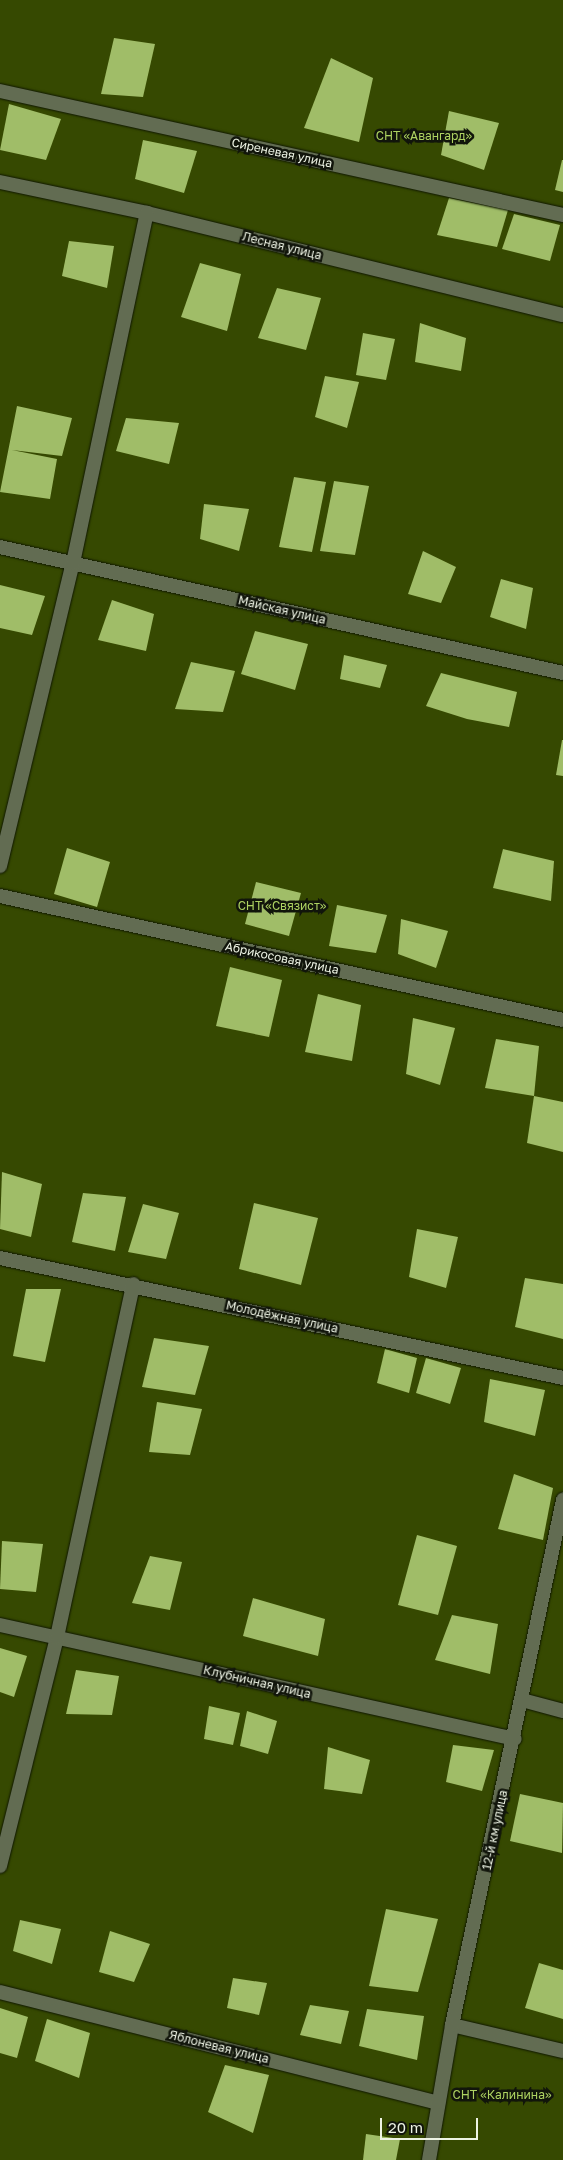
<!DOCTYPE html>
<html>
<head>
<meta charset="utf-8">
<style>
  body { margin:0 }
  #map { position:relative; width:563px; height:2160px; overflow:hidden; background:#262f17; font-family:"Golos Text",sans-serif }
  div>[style] { position:absolute }
  [style*='--x'] { left:calc(var(--x)*1px); top:calc(var(--y)*1px); width:calc(var(--w)*1px); rotate:calc(var(--a)*1deg) }
  .green>* { inset:0; background:#364901 }
  .building>* { inset:0; background:#a0bd68 }
  .roads { filter:drop-shadow(0 0 1px #0f1602) drop-shadow(0 0 1px #0f1602) }
  .minor>* { height:14px; margin:-7px; padding:0 7px; transform-origin:7px; border-radius:7px; background:#626c52 }
  span { translate:-50% -50%; white-space:nowrap; text-align:center; line-height:1.15; -webkit-text-stroke:5px #11150b; paint-order:stroke }
  .park-label { font-size:12px; color:#add261 }
  .street-label { font-size:12px; color:#edf3e4 }
  .scale { position:absolute; left:380px; top:2118px; width:98px; height:22px; box-sizing:border-box; border:2px solid #edf3e4; border-top:0; padding-left:6px; font-size:15px; line-height:18px; white-space:nowrap; color:#edf3e4; -webkit-text-stroke:4px #11150b; paint-order:stroke }
</style>
</head>
<body>
<div id="map">
  <div class="green">
    <div style="clip-path:polygon(0 0,563px 0,563px 2160px,0 2160px)"></div>
  </div>
  <div class="building">
    <div style="clip-path:polygon(114px 38px,155px 44px,143px 97px,101px 94px)"></div>
    <div style="clip-path:polygon(331px 58px,373px 78px,359px 142px,304px 128px)"></div>
    <div style="clip-path:polygon(9px 104px,61px 119px,46px 160px,0 150px)"></div>
    <div style="clip-path:polygon(449px 111px,499px 123px,484px 170px,441px 155px)"></div>
    <div style="clip-path:polygon(143px 140px,197px 151px,184px 193px,135px 179px)"></div>
    <div style="clip-path:polygon(562px 160px,563px 160px,563px 192px,555px 190px)"></div>
    <div style="clip-path:polygon(449px 198px,508px 210px,497px 247px,437px 235px)"></div>
    <div style="clip-path:polygon(514px 214px,560px 225px,550px 261px,502px 249px)"></div>
    <div style="clip-path:polygon(69px 241px,114px 246px,107px 288px,62px 276px)"></div>
    <div style="clip-path:polygon(200px 263px,241px 274px,227px 331px,181px 317px)"></div>
    <div style="clip-path:polygon(277px 288px,321px 298px,306px 350px,258px 338px)"></div>
    <div style="clip-path:polygon(420px 323px,466px 338px,461px 371px,415px 362px)"></div>
    <div style="clip-path:polygon(363px 333px,395px 339px,386px 380px,356px 375px)"></div>
    <div style="clip-path:polygon(325px 376px,359px 382px,347px 428px,315px 417px)"></div>
    <div style="clip-path:polygon(17px 406px,72px 418px,62px 456px,12px 450px,57px 459px,50px 499px,0 492px)"></div>
    <div style="clip-path:polygon(126px 418px,179px 423px,169px 464px,116px 451px)"></div>
    <div style="clip-path:polygon(294px 477px,326px 482px,312px 552px,279px 547px)"></div>
    <div style="clip-path:polygon(334px 481px,369px 486px,355px 555px,320px 551px)"></div>
    <div style="clip-path:polygon(204px 504px,249px 509px,239px 551px,200px 539px)"></div>
    <div style="clip-path:polygon(423px 551px,456px 567px,441px 603px,408px 594px)"></div>
    <div style="clip-path:polygon(501px 579px,533px 588px,526px 629px,490px 617px)"></div>
    <div style="clip-path:polygon(0 585px,45px 596px,32px 635px,0 628px)"></div>
    <div style="clip-path:polygon(112px 600px,154px 614px,146px 651px,98px 640px)"></div>
    <div style="clip-path:polygon(255px 631px,308px 644px,295px 690px,241px 674px)"></div>
    <div style="clip-path:polygon(344px 655px,387px 665px,380px 688px,340px 679px)"></div>
    <div style="clip-path:polygon(191px 662px,235px 671px,223px 712px,175px 709px)"></div>
    <div style="clip-path:polygon(441px 673px,517px 692px,509px 727px,467px 719px,426px 706px)"></div>
    <div style="clip-path:polygon(562px 740px,563px 740px,563px 776px,556px 775px)"></div>
    <div style="clip-path:polygon(67px 848px,110px 862px,97px 907px,54px 894px)"></div>
    <div style="clip-path:polygon(503px 849px,554px 861px,551px 901px,493px 888px)"></div>
    <div style="clip-path:polygon(256px 882px,301px 893px,289px 936px,245px 924px)"></div>
    <div style="clip-path:polygon(337px 905px,387px 915px,376px 953px,329px 946px)"></div>
    <div style="clip-path:polygon(401px 919px,448px 931px,436px 968px,398px 954px)"></div>
    <div style="clip-path:polygon(230px 967px,282px 980px,269px 1037px,216px 1026px)"></div>
    <div style="clip-path:polygon(318px 994px,361px 1005px,352px 1061px,305px 1052px)"></div>
    <div style="clip-path:polygon(413px 1018px,455px 1028px,440px 1085px,406px 1074px)"></div>
    <div style="clip-path:polygon(496px 1039px,539px 1046px,534px 1096px,485px 1088px)"></div>
    <div style="clip-path:polygon(534px 1096px,563px 1102px,563px 1152px,527px 1143px)"></div>
    <div style="clip-path:polygon(2px 1172px,42px 1184px,31px 1237px,0 1229px)"></div>
    <div style="clip-path:polygon(83px 1193px,126px 1197px,115px 1251px,72px 1242px)"></div>
    <div style="clip-path:polygon(254px 1203px,318px 1218px,301px 1285px,239px 1269px)"></div>
    <div style="clip-path:polygon(143px 1204px,179px 1213px,166px 1259px,128px 1252px)"></div>
    <div style="clip-path:polygon(417px 1229px,458px 1237px,446px 1288px,409px 1277px)"></div>
    <div style="clip-path:polygon(525px 1278px,563px 1284px,563px 1339px,515px 1327px)"></div>
    <div style="clip-path:polygon(26px 1289px,61px 1289px,45px 1362px,13px 1356px)"></div>
    <div style="clip-path:polygon(154px 1338px,209px 1346px,195px 1395px,142px 1387px)"></div>
    <div style="clip-path:polygon(385px 1349px,417px 1358px,409px 1393px,377px 1383px)"></div>
    <div style="clip-path:polygon(426px 1358px,461px 1368px,450px 1404px,416px 1393px)"></div>
    <div style="clip-path:polygon(490px 1379px,545px 1390px,535px 1436px,484px 1422px)"></div>
    <div style="clip-path:polygon(157px 1402px,202px 1409px,190px 1455px,149px 1452px)"></div>
    <div style="clip-path:polygon(514px 1474px,553px 1488px,543px 1540px,498px 1529px)"></div>
    <div style="clip-path:polygon(417px 1535px,457px 1546px,438px 1615px,398px 1605px)"></div>
    <div style="clip-path:polygon(2px 1541px,43px 1544px,36px 1592px,0 1589px)"></div>
    <div style="clip-path:polygon(150px 1556px,182px 1562px,170px 1610px,132px 1603px)"></div>
    <div style="clip-path:polygon(253px 1598px,325px 1619px,318px 1656px,243px 1636px)"></div>
    <div style="clip-path:polygon(452px 1615px,498px 1624px,490px 1674px,435px 1660px)"></div>
    <div style="clip-path:polygon(0 1648px,27px 1656px,14px 1697px,0 1692px)"></div>
    <div style="clip-path:polygon(76px 1670px,119px 1676px,112px 1715px,66px 1714px)"></div>
    <div style="clip-path:polygon(209px 1706px,240px 1713px,233px 1745px,204px 1739px)"></div>
    <div style="clip-path:polygon(247px 1711px,277px 1721px,268px 1754px,240px 1746px)"></div>
    <div style="clip-path:polygon(453px 1745px,494px 1750px,482px 1791px,446px 1782px)"></div>
    <div style="clip-path:polygon(328px 1747px,370px 1760px,362px 1794px,324px 1789px)"></div>
    <div style="clip-path:polygon(520px 1794px,563px 1803px,562px 1853px,510px 1841px)"></div>
    <div style="clip-path:polygon(386px 1909px,438px 1919px,418px 1992px,369px 1986px)"></div>
    <div style="clip-path:polygon(20px 1920px,61px 1929px,52px 1964px,13px 1951px)"></div>
    <div style="clip-path:polygon(110px 1931px,150px 1944px,134px 1982px,99px 1972px)"></div>
    <div style="clip-path:polygon(539px 1963px,563px 1970px,563px 2019px,525px 2008px)"></div>
    <div style="clip-path:polygon(233px 1978px,267px 1983px,259px 2015px,227px 2008px)"></div>
    <div style="clip-path:polygon(310px 2005px,349px 2011px,341px 2044px,300px 2035px)"></div>
    <div style="clip-path:polygon(0 2008px,28px 2017px,17px 2058px,0 2053px)"></div>
    <div style="clip-path:polygon(367px 2009px,424px 2016px,417px 2060px,359px 2046px)"></div>
    <div style="clip-path:polygon(47px 2019px,90px 2033px,79px 2078px,35px 2061px)"></div>
    <div style="clip-path:polygon(225px 2065px,269px 2075px,253px 2133px,208px 2112px)"></div>
    <div style="clip-path:polygon(366px 2134px,400px 2139px,396px 2160px,363px 2160px)"></div>
  </div>
  <div class="roads">
    <div class="minor">
      <div style="--x:0;--y:91;--w:576;--a:12.42"></div>
      <div style="--x:0;--y:182;--w:150;--a:11.9"></div>
      <div style="--x:147;--y:213;--w:428;--a:13.8"></div>
      <div style="--x:0;--y:547;--w:577;--a:12.61"></div>
      <div style="--x:0;--y:866;--w:312;--a:-76.5"></div>
      <div style="--x:73;--y:563;--w:358;--a:-78.1"></div>
      <div style="--x:0;--y:896;--w:576;--a:12.42"></div>
      <div style="--x:0;--y:1258;--w:576;--a:12.03"></div>
      <div style="--x:0;--y:1625;--w:527;--a:12.48"></div>
      <div style="--x:522;--y:1700;--w:42;--a:15"></div>
      <div style="--x:0;--y:1866;--w:236;--a:-76"></div>
      <div style="--x:57;--y:1637;--w:361;--a:-77.8"></div>
      <div style="--x:0;--y:1992;--w:452;--a:14.2"></div>
      <div style="--x:452;--y:2025;--w:114;--a:13.2"></div>
      <div style="--x:429;--y:2160;--w:137;--a:-80.3"></div>
      <div style="--x:452;--y:2025;--w:537;--a:-78.06"></div>
    </div>
  </div>
  <div class="park-label">
    <span style="left:424px;top:136px">СНТ «Авангард»</span>
    <span style="left:282px;top:906px">СНТ «Связист»</span>
    <span style="left:502px;top:2095px">СНТ «Калинина»</span>
  </div>
  <div class="street-label">
    <span style="left:282px;top:153px;rotate:12deg">Сиреневая улица</span>
    <span style="left:282px;top:246px;rotate:14deg">Лесная улица</span>
    <span style="left:282px;top:610px;rotate:13deg">Майская улица</span>
    <span style="left:282px;top:958px;rotate:12deg">Абрикосовая улица</span>
    <span style="left:282px;top:1317px;rotate:12deg">Молодёжная улица</span>
    <span style="left:257px;top:1682px;rotate:13deg">Клубничная улица</span>
    <span style="left:495px;top:1830px;rotate:-78deg">12-й км улица</span>
    <span style="left:219px;top:2047px;rotate:14deg">Яблоневая улица</span>
  </div>
  <div class="scale">20 m</div>
</div>
</body>
</html>
